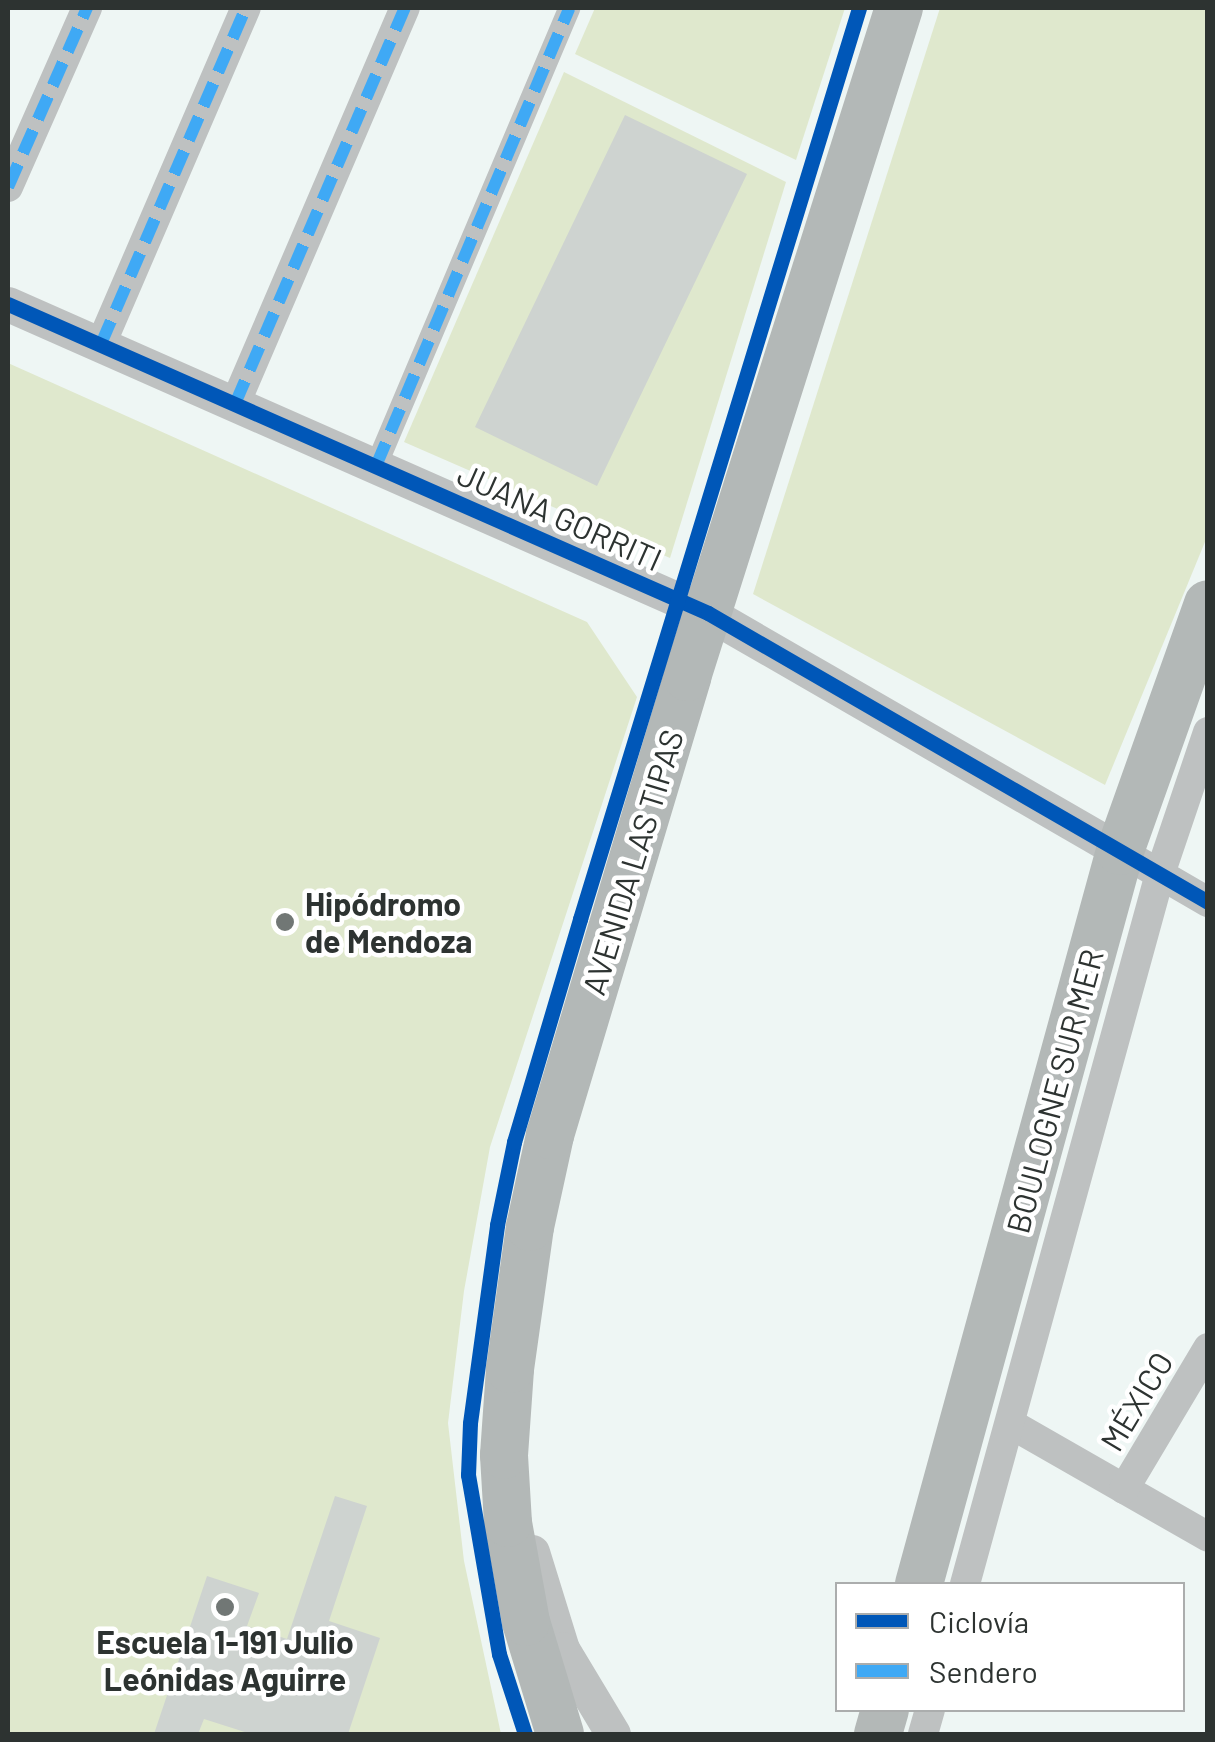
<!DOCTYPE html>
<html>
<head>
<meta charset="utf-8">
<style>
  body { margin:0 }
  #map { position:relative; width:1215px; height:1742px; overflow:hidden; background:#eef6f4; font-family:Barlow,sans-serif }
  div>[style] { position:absolute }
  [style*='--x'] { left:calc(var(--x)*1px); top:calc(var(--y)*1px); width:calc(var(--w)*1px); rotate:calc(var(--a)*1deg) }
  .green>* { inset:0; background:#dfe8cd }
  .building>* { inset:0; background:#ced3d0 }
  .pedestrian>* { height:22px; margin:-11px; padding:0 11px; transform-origin:11px; border-radius:11px; background:#bec1c1 }
  .minor>* { height:30px; margin:-15px; padding:0 15px; transform-origin:15px; border-radius:15px; background:#bec1c1 }
  .tertiary>* { height:35px; margin:-17.5px; padding:0 17.5px; transform-origin:17.5px; border-radius:17.5px; background:#bec1c1 }
  .trunk>* { height:48px; margin:-24px; padding:0 24px; transform-origin:24px; border-radius:24px; background:#b3b8b7 }
  .quiet>* { height:12px; margin-top:-6px; transform-origin:0; background:repeating-linear-gradient(90deg,#3fa9f5 0 25px,transparent 0 37px) }
  .cycleway>* { height:15px; margin:-7.5px; padding:0 7.5px; transform-origin:7.5px; border-radius:7.5px; background:#0057b8 }
  .dots>* { width:28px; height:28px; translate:-50% -50%; box-sizing:border-box; border:5px solid #fff; border-radius:50% }
  span { translate:-50% -50%; white-space:nowrap; text-align:center; line-height:1.15; -webkit-text-stroke:9px #fff; paint-order:stroke }
  .street-label { font-size:32px; color:#2d3331 }
  .poi-label { font-size:32px; color:#2d3331; font-weight:700 }
  .left { translate:0 -50%; text-align:left }
  .frame { position:absolute; inset:0; border:10px solid #2d3331; pointer-events:none }
  .legend { position:absolute; left:835px; top:1582px; width:350px; height:130px; box-sizing:border-box; background:#fff; border:2px solid #abadad; margin:0; padding:12px 18px; list-style:none; font-size:30px; color:#2d3331 }
  .legend li { display:flex; align-items:center; gap:20px; height:50px }
  .legend b { width:50px; border:2px solid #abadad }
</style>
</head>
<body>
<div id="map">
  <div class="green">
    <div style="clip-path:polygon(595px 8px,845px 8px,796px 160px,575px 54px)"></div>
    <div style="clip-path:polygon(940px 8px,1207px 8px,1207px 537px,1105px 785px,753px 594px)"></div>
    <div style="clip-path:polygon(564px 72px,786px 182px,670px 558px,404px 442px)"></div>
    <div style="clip-path:polygon(8px 363px,587px 622px,637px 697px,490px 1147px,464px 1291px,448px 1423px,464px 1561px,501px 1734px,8px 1734px)"></div>
  </div>
  <div class="building">
    <div style="clip-path:polygon(625px 115px,747px 174px,597px 486px,475px 427px)"></div>
    <div style="clip-path:polygon(335px 1496px,367px 1506px,329px 1621px,380px 1638px,348px 1734px,251px 1734px,204px 1719px,198px 1734px,154px 1734px,207px 1576px,259px 1593px,247px 1626px,287px 1639px)"></div>
  </div>
  <div class="pedestrian">
    <div style="--x:376;--y:466;--w:497;--a:-67.1"></div>
  </div>
  <div class="minor">
    <div style="--x:8;--y:187;--w:196;--a:-66.2"></div>
    <div style="--x:101;--y:344;--w:366;--a:-66.7"></div>
    <div style="--x:235;--y:404;--w:431;--a:-66.8"></div>
    <div style="--x:1120;--y:851;--w:102;--a:30.1"></div>
    <div style="--x:1011;--y:1424;--w:227;--a:29.8"></div>
    <div style="--x:1124;--y:1489;--w:164;--a:-59.2"></div>
    <div style="--x:965;--y:1584;--w:736;--a:-74.64"></div>
    <div style="--x:1160;--y:874;--w:150;--a:-71.3"></div>
    <div style="--x:923;--y:1734;--w:25;--a:-74"></div>
  </div>
  <div class="tertiary">
    <div style="--x:8;--y:304;--w:765;--a:23.82"></div>
    <div style="--x:708;--y:613;--w:476;--a:30"></div>
    <div style="--x:532;--y:1552;--w:102;--a:72.8"></div>
    <div style="--x:562;--y:1649;--w:99;--a:59"></div>
  </div>
  <div class="trunk">
    <div style="--x:919;--y:1584;--w:760;--a:-74.67"></div>
    <div style="--x:1120;--y:851;--w:262;--a:-70.4"></div>
    <div style="--x:560;--y:1734;--w:117;--a:-106.9"></div>
    <div style="--x:526;--y:1622;--w:101;--a:-100.3"></div>
    <div style="--x:508;--y:1523;--w:68;--a:-93.4"></div>
    <div style="--x:504;--y:1455;--w:86;--a:-86"></div>
    <div style="--x:510;--y:1369;--w:143;--a:-82"></div>
    <div style="--x:530;--y:1227;--w:94;--a:-77.7"></div>
    <div style="--x:550;--y:1135;--w:478;--a:-73.3"></div>
    <div style="--x:687;--y:677;--w:702;--a:-72.42"></div>
    <div style="--x:878;--y:1734;--w:25;--a:-74"></div>
  </div>
  <div class="quiet">
    <div style="--x:8;--y:187;--w:196;--a:-66.2"></div>
    <div style="--x:101;--y:344;--w:366;--a:-66.7"></div>
    <div style="--x:235;--y:404;--w:431;--a:-66.8"></div>
    <div style="--x:376;--y:466;--w:497;--a:-67.1"></div>
  </div>
  <div class="cycleway">
    <div style="--x:8;--y:304;--w:765;--a:23.82"></div>
    <div style="--x:708;--y:613;--w:578;--a:30.03"></div>
    <div style="--x:525;--y:1734;--w:84;--a:-108"></div>
    <div style="--x:499;--y:1654;--w:182;--a:-99.8"></div>
    <div style="--x:468;--y:1475;--w:52;--a:-87.8"></div>
    <div style="--x:470;--y:1423;--w:200;--a:-82.2"></div>
    <div style="--x:497;--y:1225;--w:85;--a:-78.4"></div>
    <div style="--x:514;--y:1142;--w:233;--a:-73.5"></div>
    <div style="--x:580;--y:919;--w:953;--a:-72.97"></div>
  </div>
  <div class="dots">
    <div style="left:285px;top:922px;background:#717775"></div>
    <div style="left:225px;top:1607px;background:#717775"></div>
  </div>
  <div class="street-label">
    <span style="left:560px;top:516px;rotate:24deg">JUANA GORRITI</span>
    <span style="left:632px;top:862px;rotate:-73deg">AVENIDA LAS TIPAS</span>
    <span style="left:1054px;top:1091px;rotate:-75deg">BOULOGNE SUR MER</span>
    <span style="left:1136px;top:1401px;rotate:-59deg">MÉXICO</span>
  </div>
  <div class="poi-label">
    <span class="left" style="left:305px;top:922px">Hipódromo<br>de Mendoza</span>
    <span style="left:225px;top:1660px">Escuela 1-191 Julio<br>Leónidas Aguirre</span>
  </div>
  <div class="frame"></div>
  <ul class="legend">
  <li><b style="height:12px;background:#0057b8"></b>Ciclovía</li>
  <li><b style="height:12px;background:#3fa9f5"></b>Sendero</li>
  </ul>
</div>
</body>
</html>
